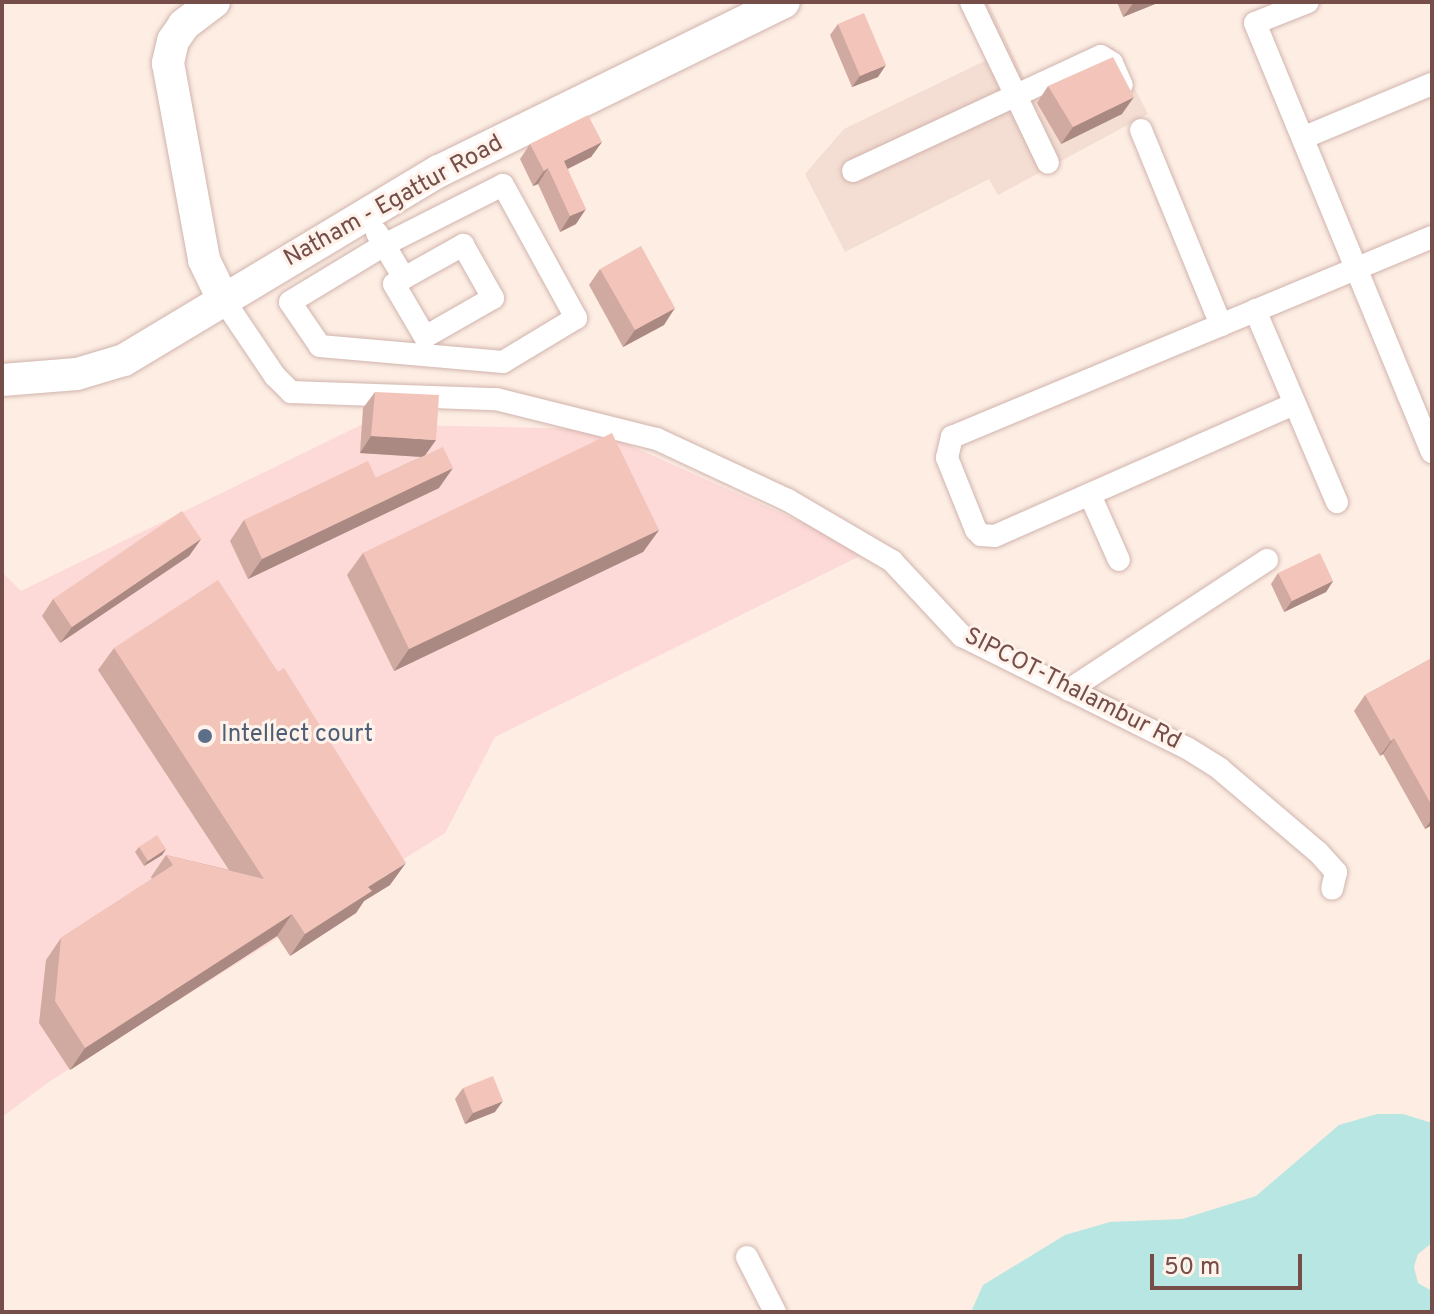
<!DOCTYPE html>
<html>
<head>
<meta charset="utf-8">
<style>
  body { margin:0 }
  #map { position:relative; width:1434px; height:1314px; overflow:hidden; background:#fdede3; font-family:Overpass,sans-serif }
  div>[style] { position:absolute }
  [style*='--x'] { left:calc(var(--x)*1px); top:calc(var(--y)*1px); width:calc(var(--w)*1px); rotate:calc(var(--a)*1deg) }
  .residential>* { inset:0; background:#f4ddd2 }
  .commercial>* { inset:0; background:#fdd9d7 }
  .water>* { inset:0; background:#b8e6e2 }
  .roads { filter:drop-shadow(0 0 2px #d0b4ad) drop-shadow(0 0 2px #d0b4ad) }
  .street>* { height:22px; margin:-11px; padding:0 11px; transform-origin:11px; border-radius:11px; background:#fff }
  .secondary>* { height:32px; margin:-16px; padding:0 16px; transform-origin:16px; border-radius:16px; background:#fff }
  .wall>* { inset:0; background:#d0a9a0 }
  .shaded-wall>* { inset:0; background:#a98982 }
  .building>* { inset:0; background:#f2c4ba }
  .dots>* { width:22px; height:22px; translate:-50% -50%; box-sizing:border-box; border:4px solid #fff2ea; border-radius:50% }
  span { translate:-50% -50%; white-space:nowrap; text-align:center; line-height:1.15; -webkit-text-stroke:6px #fff2ea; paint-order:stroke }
  .street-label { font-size:24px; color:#754e49 }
  .service-label { font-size:24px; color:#4e5e75 }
  .left { translate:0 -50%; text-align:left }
  .frame { position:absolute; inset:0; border:4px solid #754e49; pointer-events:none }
  .scale { position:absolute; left:1150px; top:1254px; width:152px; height:36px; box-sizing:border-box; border:4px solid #754e49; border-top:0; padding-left:10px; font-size:24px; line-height:28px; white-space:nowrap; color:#754e49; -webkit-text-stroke:6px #fff2ea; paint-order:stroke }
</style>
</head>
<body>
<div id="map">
  <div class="residential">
    <div style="clip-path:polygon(964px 2px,988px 2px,1028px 86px,1113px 47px,1148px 114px,998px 195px,989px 179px,845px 252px,805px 174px,844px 129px,993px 57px)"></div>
  </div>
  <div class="commercial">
    <div style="clip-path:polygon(363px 424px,593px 429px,868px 552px,495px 737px,445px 833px,50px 1081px,2px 1117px,2px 572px,21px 591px)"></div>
  </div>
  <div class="water">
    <div style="clip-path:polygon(1377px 1114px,1403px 1114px,1432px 1123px,1432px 1243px,1418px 1254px,1414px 1267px,1418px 1283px,1432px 1291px,1432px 1312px,971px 1312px,983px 1285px,1065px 1235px,1110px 1222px,1182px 1219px,1256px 1196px,1339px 1125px)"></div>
  </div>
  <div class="roads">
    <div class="street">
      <div style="--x:971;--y:2;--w:178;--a:64.4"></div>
      <div style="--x:1308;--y:2;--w:57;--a:158.4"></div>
      <div style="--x:1255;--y:23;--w:464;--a:67.6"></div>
      <div style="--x:1141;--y:130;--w:211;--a:67.7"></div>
      <div style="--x:1305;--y:137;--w:138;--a:-22.7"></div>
      <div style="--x:853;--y:171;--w:273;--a:-24.9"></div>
      <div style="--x:1101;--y:56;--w:13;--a:32"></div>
      <div style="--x:1112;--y:63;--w:24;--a:66"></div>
      <div style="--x:503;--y:185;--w:152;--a:61.2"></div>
      <div style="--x:576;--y:318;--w:85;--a:148.9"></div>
      <div style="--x:503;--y:362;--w:184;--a:-175"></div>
      <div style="--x:320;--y:346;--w:53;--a:-124.3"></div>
      <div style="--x:290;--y:302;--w:110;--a:-31.2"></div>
      <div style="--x:384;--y:245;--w:133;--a:-26.8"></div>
      <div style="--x:377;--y:233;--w:52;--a:59"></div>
      <div style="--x:404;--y:278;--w:68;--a:-29.2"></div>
      <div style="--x:463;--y:245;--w:61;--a:60.5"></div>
      <div style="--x:493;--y:298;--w:78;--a:150.2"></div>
      <div style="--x:425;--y:337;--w:61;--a:-120.3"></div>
      <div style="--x:394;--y:284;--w:12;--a:-31"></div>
      <div style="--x:223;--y:299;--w:93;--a:56"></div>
      <div style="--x:275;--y:376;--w:23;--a:45"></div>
      <div style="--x:291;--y:392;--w:205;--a:2"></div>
      <div style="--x:496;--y:399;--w:166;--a:14"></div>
      <div style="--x:657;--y:439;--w:145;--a:25"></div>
      <div style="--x:788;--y:500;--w:121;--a:30.4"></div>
      <div style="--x:892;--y:561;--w:103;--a:47"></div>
      <div style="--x:962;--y:636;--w:251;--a:26.5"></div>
      <div style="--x:1187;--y:748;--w:39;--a:32"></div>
      <div style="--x:1220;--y:769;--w:128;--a:40.3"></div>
      <div style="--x:1318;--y:852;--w:27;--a:48"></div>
      <div style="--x:1336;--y:872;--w:17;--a:103"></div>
      <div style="--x:1255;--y:310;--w:209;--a:66.9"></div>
      <div style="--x:1294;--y:404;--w:327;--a:156.2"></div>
      <div style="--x:995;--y:536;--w:14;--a:-176"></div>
      <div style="--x:981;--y:535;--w:7;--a:-135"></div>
      <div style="--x:976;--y:530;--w:78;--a:-111.9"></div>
      <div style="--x:947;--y:458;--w:22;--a:-77"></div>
      <div style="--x:952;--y:437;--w:520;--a:-22.62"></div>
      <div style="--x:1090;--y:495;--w:71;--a:66"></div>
      <div style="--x:1069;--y:690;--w:237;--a:-33.3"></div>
      <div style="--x:747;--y:1257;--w:62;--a:63"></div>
    </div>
    <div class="secondary">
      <div style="--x:214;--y:2;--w:38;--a:143"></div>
      <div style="--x:184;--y:25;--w:19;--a:125"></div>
      <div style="--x:173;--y:41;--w:23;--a:103"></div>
      <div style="--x:168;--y:63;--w:200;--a:79.6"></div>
      <div style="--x:204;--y:260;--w:43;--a:64"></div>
      <div style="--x:2;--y:380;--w:75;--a:-4.6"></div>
      <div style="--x:77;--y:374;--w:49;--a:-16.6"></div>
      <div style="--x:124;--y:360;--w:367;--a:-31"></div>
      <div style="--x:439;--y:171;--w:384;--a:-26.1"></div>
    </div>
  </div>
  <div class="wall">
    <div style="clip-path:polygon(1117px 2px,1160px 2px,1123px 17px)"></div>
    <div style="clip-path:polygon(838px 24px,878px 77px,852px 87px,830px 35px)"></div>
    <div style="clip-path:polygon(1048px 86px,1122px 114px,1061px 144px,1037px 103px)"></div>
    <div style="clip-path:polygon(602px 142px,591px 157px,568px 169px,576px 224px,560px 232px,538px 184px,533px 186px,520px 159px,530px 144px)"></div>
    <div style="clip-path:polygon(600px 269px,664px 325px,623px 347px,589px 285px)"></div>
    <div style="clip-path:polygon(375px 392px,425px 455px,439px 488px,248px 579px,230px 541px,244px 520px,376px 478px,421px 457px,360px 453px,363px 408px)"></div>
    <div style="clip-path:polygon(659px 530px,643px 552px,394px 671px,347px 575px,363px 553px)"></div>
    <div style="clip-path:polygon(201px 539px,189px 556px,60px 643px,42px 616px,53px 599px)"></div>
    <div style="clip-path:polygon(1278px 573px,1333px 581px,1326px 592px,1284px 612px,1271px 584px)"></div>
    <div style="clip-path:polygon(114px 648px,390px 885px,364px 901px,356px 913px,290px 956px,277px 936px,70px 1070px,39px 1023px,46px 960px,61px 938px,152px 879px,151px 877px,166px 855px,229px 870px,98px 670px)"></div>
    <div style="clip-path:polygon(1432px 658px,1432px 825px,1425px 829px,1383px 754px,1380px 756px,1354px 711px,1365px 695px)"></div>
    <div style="clip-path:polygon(139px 847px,166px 849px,162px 855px,144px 866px,135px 852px)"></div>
    <div style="clip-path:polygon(463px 1088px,495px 1112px,465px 1124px,455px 1099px)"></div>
  </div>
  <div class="shaded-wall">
    <div style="clip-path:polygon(1134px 2px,1160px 2px,1123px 17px)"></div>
    <div style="clip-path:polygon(886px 65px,878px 77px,852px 87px,860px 76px)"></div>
    <div style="clip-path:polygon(1134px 97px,1122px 114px,1061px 144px,1073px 127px)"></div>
    <div style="clip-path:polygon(602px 142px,591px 157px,553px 176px,564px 161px)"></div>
    <div style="clip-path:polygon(548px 168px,538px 184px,533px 186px,544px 171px)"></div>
    <div style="clip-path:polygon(586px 209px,576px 224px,560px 232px,570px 216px)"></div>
    <div style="clip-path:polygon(675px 308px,664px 325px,623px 347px,635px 330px)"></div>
    <div style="clip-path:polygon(371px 436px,436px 440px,424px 457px,360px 453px)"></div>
    <div style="clip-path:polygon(453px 468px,439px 488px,248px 579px,262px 559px)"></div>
    <div style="clip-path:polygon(659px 530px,643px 552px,394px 671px,409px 649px)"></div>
    <div style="clip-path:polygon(201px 539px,189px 556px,60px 643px,72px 627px)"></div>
    <div style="clip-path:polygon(1333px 581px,1326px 592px,1284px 612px,1292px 601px)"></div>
    <div style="clip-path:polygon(1394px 738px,1383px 754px,1380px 756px,1391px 741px)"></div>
    <div style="clip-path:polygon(1432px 819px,1432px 825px,1425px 829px)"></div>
    <div style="clip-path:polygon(166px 849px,162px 855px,144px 866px,148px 861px)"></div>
    <div style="clip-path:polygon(406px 863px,390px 885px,364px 901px,356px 913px,290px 956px,305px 934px,368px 887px)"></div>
    <div style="clip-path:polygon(292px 914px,277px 936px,70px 1070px,85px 1048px)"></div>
    <div style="clip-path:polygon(503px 1101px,495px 1112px,465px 1124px,473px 1113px)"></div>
  </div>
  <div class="building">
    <div style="clip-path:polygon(864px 13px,886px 65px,860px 76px,838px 24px)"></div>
    <div style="clip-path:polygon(1113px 57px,1134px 97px,1073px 127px,1048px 86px)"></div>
    <div style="clip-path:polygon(588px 115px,602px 142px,564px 161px,586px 209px,570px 216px,548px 168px,544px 171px,530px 144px)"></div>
    <div style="clip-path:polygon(641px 246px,675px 308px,635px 330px,600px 269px)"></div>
    <div style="clip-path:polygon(375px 392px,439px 395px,436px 440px,371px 436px)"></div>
    <div style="clip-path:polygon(612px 433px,659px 530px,409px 649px,363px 553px)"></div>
    <div style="clip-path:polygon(443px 447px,453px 468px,262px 559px,244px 520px,368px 461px,376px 478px)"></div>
    <div style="clip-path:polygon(182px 511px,201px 539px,72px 627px,53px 599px)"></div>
    <div style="clip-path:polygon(1320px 553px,1333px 581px,1292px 601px,1278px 573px)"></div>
    <div style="clip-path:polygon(218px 580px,278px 672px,284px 668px,406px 863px,368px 887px,372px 891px,305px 934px,292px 914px,85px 1048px,55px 1001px,61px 938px,173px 865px,166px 855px,264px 879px,114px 648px)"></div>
    <div style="clip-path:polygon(1432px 658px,1432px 806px,1394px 738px,1391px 741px,1365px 695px)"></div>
    <div style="clip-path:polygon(157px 835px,166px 849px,148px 861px,139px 847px)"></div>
    <div style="clip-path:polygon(493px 1076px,503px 1101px,473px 1113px,463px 1088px)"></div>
  </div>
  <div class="dots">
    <div style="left:205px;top:736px;background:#5c6f8a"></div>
  </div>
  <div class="street-label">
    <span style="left:394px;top:202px;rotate:-29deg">Natham - Egattur Road</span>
    <span style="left:1072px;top:690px;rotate:27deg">SIPCOT-Thalambur Rd</span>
  </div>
  <div class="service-label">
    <span class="left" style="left:221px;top:736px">Intellect court</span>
  </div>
  <div class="frame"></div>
  <div class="scale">50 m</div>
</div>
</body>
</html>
